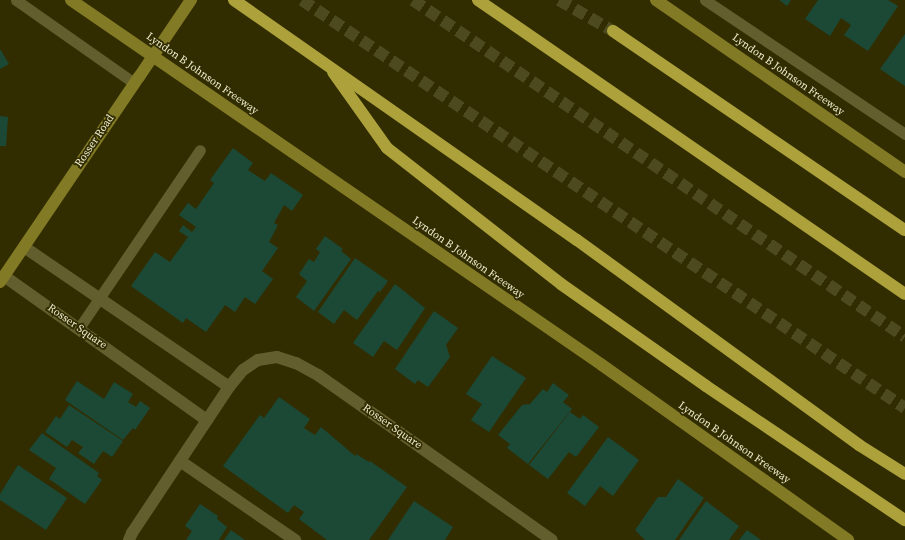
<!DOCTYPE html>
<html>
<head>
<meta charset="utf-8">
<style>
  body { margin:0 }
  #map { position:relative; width:905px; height:540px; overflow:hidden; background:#322d00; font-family:"Source Serif 4",serif }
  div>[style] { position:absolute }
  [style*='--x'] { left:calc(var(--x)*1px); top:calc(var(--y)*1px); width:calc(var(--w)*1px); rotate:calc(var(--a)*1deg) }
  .building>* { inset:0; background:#1b4936 }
  .highway-tunnel>* { height:12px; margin-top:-6px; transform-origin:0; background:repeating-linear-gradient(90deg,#4e4a1f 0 12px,transparent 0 18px) }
  .lane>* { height:11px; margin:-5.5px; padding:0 5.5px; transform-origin:5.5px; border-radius:5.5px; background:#635e2e }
  .street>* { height:12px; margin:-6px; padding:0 6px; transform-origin:6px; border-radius:6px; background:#635e2e }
  .secondary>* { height:12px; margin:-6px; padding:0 6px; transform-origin:6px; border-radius:6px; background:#827a24 }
  .highway>* { height:12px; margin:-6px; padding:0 6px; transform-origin:6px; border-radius:6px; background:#aca13b }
  .secondary-bridge>* { height:12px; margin:-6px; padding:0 6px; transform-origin:6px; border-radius:6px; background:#827a24 }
  span { translate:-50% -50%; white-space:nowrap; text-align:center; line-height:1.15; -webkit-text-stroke:3.5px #322d00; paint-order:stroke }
  .street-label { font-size:11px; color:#efedcf }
</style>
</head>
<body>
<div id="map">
  <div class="building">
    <div style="clip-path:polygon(779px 0,791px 0,787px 6px)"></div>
    <div style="clip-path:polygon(818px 0,888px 0,898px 6px,868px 51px,844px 35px,851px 25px,841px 18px,830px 36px,805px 19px)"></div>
    <div style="clip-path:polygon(905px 34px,905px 86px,880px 69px)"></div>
    <div style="clip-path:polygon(0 49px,9px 64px,0 69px)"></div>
    <div style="clip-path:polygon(0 116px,8px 117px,6px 146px,0 146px)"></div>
    <div style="clip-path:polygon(233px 148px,253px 163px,248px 170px,265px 181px,271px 173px,303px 195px,292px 211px,284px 205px,274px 223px,278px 225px,269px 242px,278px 248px,262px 271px,273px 279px,255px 304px,245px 297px,235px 312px,225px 305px,206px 332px,186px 318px,183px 323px,131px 286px,155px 252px,170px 262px,188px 237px,179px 231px,183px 225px,192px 232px,196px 227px,179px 215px,188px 203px,196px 209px,214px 183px,210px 180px)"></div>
    <div style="clip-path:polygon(325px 236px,343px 249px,341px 251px,351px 259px,314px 311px,296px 297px,307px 281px,299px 274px,309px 259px,314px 262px,320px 252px,316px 249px)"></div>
    <div style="clip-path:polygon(355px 258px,388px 281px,380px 292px,378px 291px,357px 320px,344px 310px,334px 324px,318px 312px)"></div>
    <div style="clip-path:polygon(395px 284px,425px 308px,397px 350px,384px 341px,373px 357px,353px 343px)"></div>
    <div style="clip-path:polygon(434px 311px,458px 328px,446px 345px,450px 357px,428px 387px,418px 380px,415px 384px,395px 369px)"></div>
    <div style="clip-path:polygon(492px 356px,526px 378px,489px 432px,471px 420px,482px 404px,466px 394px)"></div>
    <div style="clip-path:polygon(77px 381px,104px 399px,114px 382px,133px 394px,128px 402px,136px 407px,140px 401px,150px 408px,135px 430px,133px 428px,123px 440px,65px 400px)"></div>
    <div style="clip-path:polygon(553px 383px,569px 395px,563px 402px,572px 409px,528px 464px,507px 448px,510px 444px,498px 435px,522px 405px,530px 404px,543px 389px,547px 392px)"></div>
    <div style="clip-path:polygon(279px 397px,310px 419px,304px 428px,315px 435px,321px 427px,355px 456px,356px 454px,369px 462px,370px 461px,407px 487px,369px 540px,327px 540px,299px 519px,304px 512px,294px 505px,288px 513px,223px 466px,260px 415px,264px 418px)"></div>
    <div style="clip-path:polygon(69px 405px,123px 441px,112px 457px,103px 451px,94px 464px,78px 453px,83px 447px,72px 440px,67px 447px,45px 432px,56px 416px,60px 419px)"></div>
    <div style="clip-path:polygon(570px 412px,580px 419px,583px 415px,599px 427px,576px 457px,569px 452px,548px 479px,529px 465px)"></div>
    <div style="clip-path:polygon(42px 433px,99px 473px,97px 476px,102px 480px,85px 504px,49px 479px,56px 468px,29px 450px)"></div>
    <div style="clip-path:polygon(608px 437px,639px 460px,613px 496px,600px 486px,585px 506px,567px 493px)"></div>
    <div style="clip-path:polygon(18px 465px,67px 498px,46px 530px,0 500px,0 494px)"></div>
    <div style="clip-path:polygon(678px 479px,704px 498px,675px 540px,645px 540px,635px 530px,658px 497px,666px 497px)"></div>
    <div style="clip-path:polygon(414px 501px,453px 527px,445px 540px,388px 540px)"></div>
    <div style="clip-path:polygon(706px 501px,739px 526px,729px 540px,679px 540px)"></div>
    <div style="clip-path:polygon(200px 504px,218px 516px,217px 519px,227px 527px,219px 540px,186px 540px,192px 531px,185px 526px)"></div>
    <div style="clip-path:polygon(231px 530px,245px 540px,224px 540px)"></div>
    <div style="clip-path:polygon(747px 530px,761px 540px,739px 540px)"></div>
  </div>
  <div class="highway-tunnel">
    <div style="--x:302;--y:0;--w:728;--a:34.08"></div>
    <div style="--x:413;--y:0;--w:596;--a:34.41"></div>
    <div style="--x:559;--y:0;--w:62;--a:29.9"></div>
  </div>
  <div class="lane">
    <div style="--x:16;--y:0;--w:144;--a:35.1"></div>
    <div style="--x:705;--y:0;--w:241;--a:33.8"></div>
    <div style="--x:79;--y:328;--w:215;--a:-55.8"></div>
  </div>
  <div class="street">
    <div style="--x:24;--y:247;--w:248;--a:34.3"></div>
    <div style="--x:4;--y:276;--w:249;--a:35.4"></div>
    <div style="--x:180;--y:461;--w:140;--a:34.5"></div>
    <div style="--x:129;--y:540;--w:8;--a:-67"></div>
    <div style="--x:132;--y:533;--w:175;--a:-56.4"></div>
    <div style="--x:229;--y:387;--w:22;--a:-51"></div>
    <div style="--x:243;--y:370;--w:18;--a:-34"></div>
    <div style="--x:258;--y:360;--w:19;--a:-9"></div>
    <div style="--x:277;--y:357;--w:20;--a:18"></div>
    <div style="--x:296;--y:363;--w:25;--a:29"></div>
    <div style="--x:318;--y:375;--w:286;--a:35.2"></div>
  </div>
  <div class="secondary">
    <div style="--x:71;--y:0;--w:644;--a:34.5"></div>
    <div style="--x:602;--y:365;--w:302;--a:35.4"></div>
    <div style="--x:656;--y:0;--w:303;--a:34.6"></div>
    <div style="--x:0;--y:282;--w:248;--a:-55.9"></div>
  </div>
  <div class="highway">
    <div style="--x:234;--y:0;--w:419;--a:35"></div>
    <div style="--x:577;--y:240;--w:349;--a:36"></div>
    <div style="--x:859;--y:445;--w:54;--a:32.2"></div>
    <div style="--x:478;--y:0;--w:518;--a:34.55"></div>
    <div style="--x:613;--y:31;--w:353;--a:34.3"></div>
    <div style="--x:333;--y:72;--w:93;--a:54.6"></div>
    <div style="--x:387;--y:148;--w:221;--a:38"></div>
    <div style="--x:561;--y:284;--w:177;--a:35.1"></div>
    <div style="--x:706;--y:386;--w:240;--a:34"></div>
  </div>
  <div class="secondary-bridge">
    <div style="--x:139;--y:77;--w:93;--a:-56"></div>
  </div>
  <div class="street-label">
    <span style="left:202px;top:74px;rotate:35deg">Lyndon B Johnson Freeway</span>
    <span style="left:788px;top:75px;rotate:35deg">Lyndon B Johnson Freeway</span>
    <span style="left:95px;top:141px;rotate:-56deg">Rosser Road</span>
    <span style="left:468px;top:258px;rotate:35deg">Lyndon B Johnson Freeway</span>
    <span style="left:77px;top:327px;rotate:35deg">Rosser Square</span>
    <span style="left:392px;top:427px;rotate:35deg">Rosser Square</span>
    <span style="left:734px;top:443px;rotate:35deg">Lyndon B Johnson Freeway</span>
  </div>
</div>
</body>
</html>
